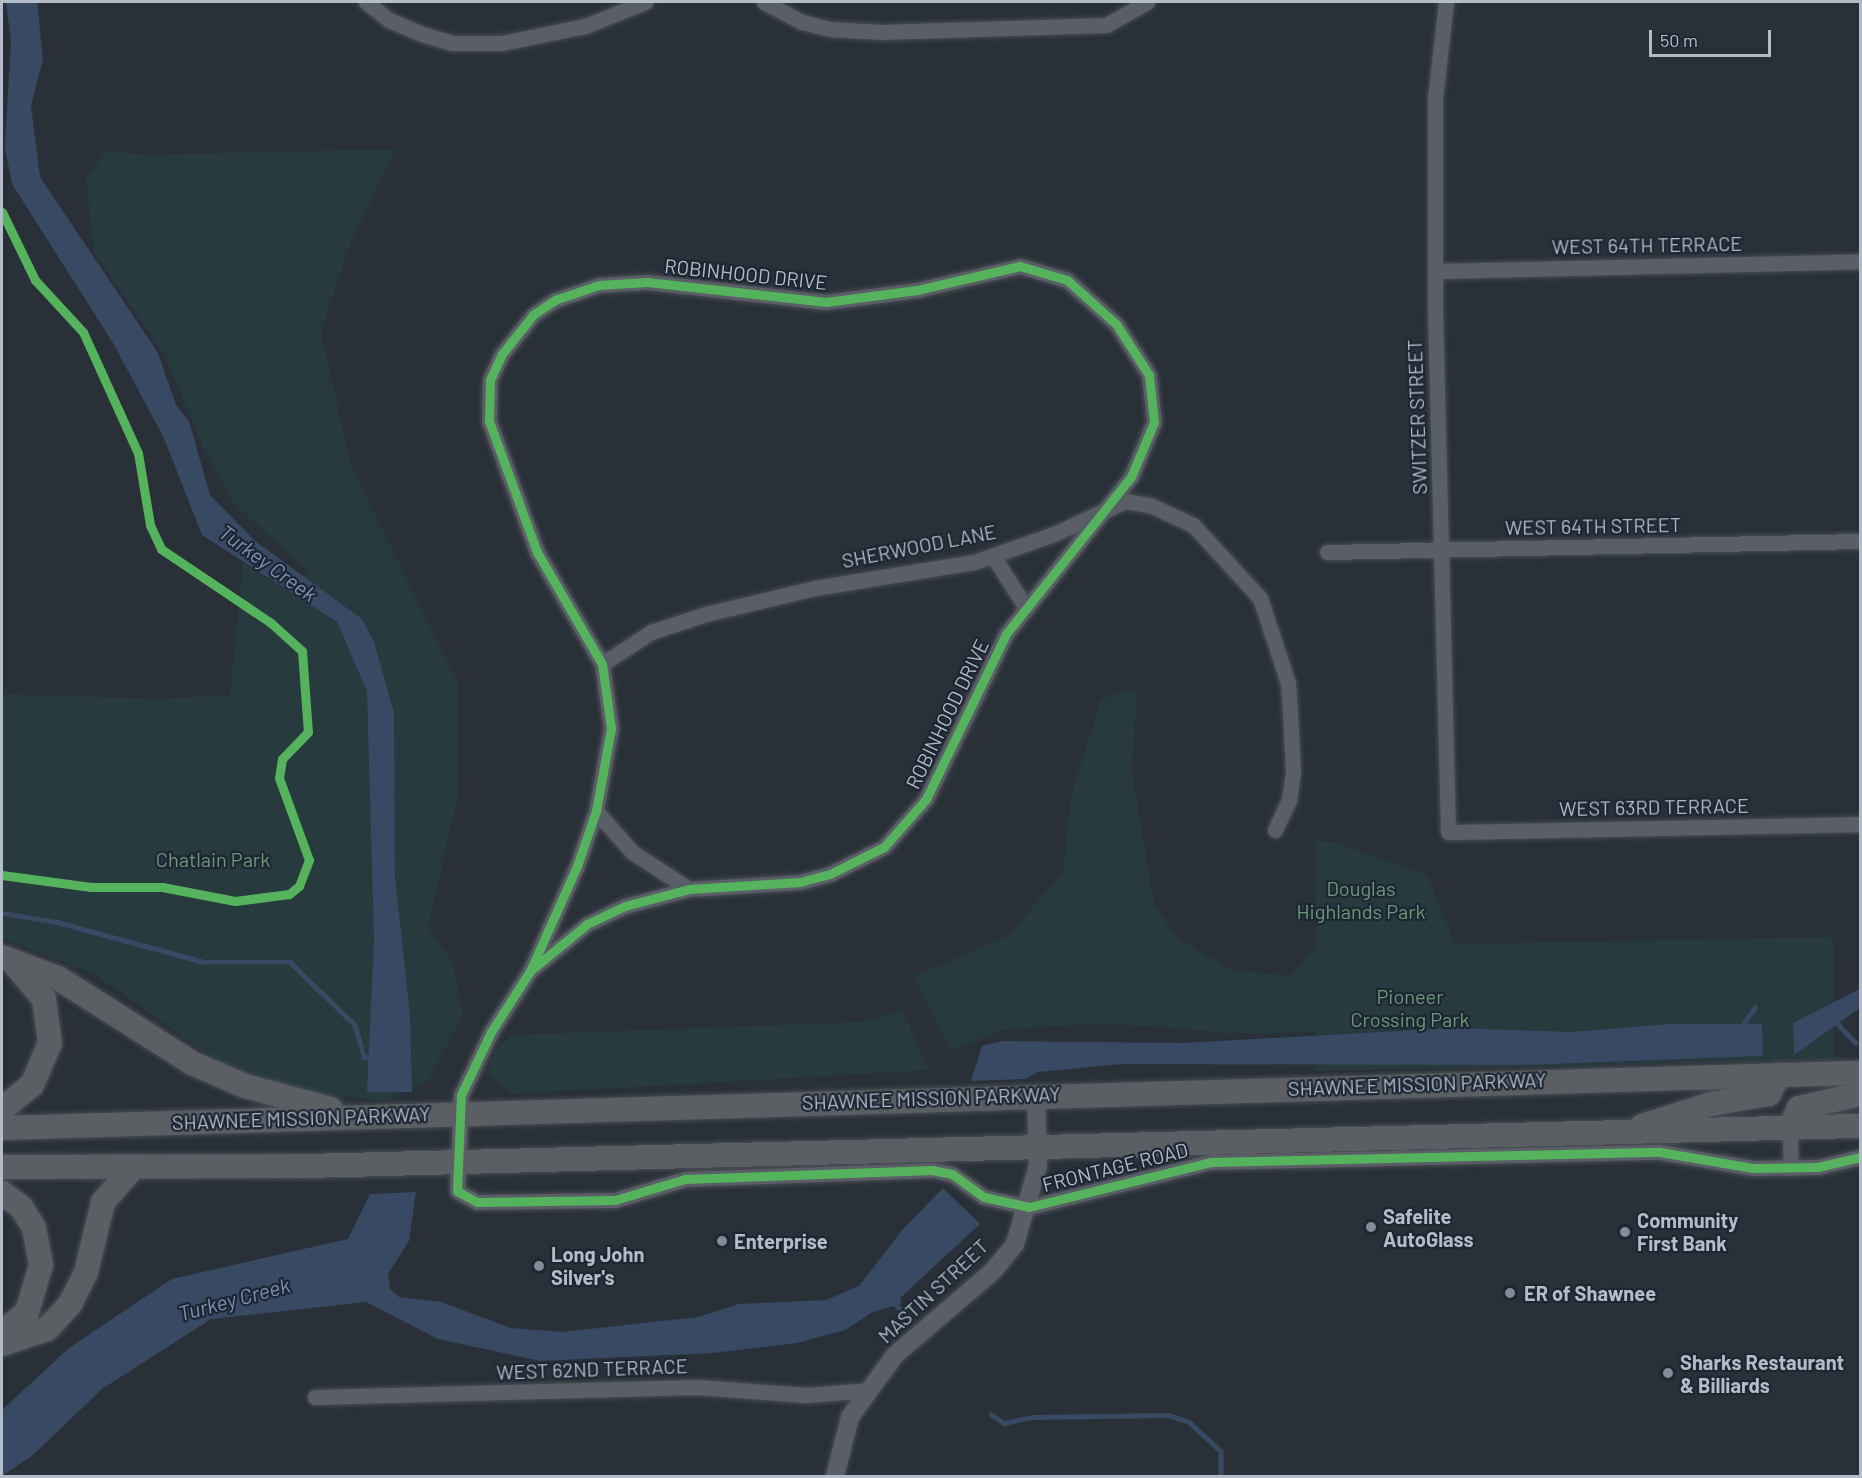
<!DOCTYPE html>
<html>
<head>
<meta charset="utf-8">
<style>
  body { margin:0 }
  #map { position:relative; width:1862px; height:1478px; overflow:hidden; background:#2a3038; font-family:Barlow,sans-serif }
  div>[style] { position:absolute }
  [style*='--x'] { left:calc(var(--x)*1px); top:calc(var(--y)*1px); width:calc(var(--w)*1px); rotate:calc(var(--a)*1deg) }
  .green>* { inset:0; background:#273a3e }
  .water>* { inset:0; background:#384963 }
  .stream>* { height:4.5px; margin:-2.25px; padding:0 2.25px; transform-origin:2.25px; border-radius:2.25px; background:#384963 }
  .roads { filter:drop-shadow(0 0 2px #484c53) drop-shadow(0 0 2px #484c53) }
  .minor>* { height:15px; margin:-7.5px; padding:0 7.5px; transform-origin:7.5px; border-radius:7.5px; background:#5a5e66 }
  .tertiary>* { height:18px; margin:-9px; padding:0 9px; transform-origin:9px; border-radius:9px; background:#5a5e66 }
  .trunk>* { height:24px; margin:-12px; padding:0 12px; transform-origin:12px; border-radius:12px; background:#5b5f64 }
  .cycleway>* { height:9px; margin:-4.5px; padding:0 4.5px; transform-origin:4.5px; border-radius:4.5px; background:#56b35d }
  .dots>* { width:16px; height:16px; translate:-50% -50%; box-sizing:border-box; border:3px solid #1d2633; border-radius:50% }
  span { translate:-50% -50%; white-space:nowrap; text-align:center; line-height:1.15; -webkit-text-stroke:4.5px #1d2633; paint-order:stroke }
  .street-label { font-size:20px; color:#b4bcc9 }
  .park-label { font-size:20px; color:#6b9a76 }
  .poi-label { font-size:20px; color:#b4bcc9; font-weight:700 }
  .left { translate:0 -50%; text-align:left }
  .water-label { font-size:21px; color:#7c92b1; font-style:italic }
  .frame { position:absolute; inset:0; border:3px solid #b4bcc9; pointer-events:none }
  .scale { position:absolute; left:1649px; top:30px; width:122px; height:27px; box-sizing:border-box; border:3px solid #b4bcc9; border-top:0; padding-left:8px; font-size:18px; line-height:21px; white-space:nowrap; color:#b4bcc9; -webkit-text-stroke:4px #1d2633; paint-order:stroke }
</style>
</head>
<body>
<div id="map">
  <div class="green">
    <div style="clip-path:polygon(395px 149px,350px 244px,321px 332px,351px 466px,459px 685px,458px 795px,428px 929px,452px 961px,463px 1014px,429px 1080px,386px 1101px,305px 1092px,226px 1067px,96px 975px,2px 938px,2px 694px,160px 699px,230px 695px,243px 562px,284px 589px,309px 573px,234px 503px,204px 449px,166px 358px,94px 252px,86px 178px,106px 151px,147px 155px)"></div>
    <div style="clip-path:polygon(1137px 688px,1132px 772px,1154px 904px,1177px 938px,1231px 970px,1291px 976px,1316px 947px,1315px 841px,1334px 842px,1427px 875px,1455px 944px,1833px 937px,1835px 1060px,1316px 1071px,1316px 1032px,1248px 1034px,1103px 1023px,1002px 1030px,951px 1051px,914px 976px,1008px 936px,1063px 872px,1071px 797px,1101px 699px)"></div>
    <div style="clip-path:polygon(902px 1010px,929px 1070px,513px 1094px,487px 1074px,495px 1050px,512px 1035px,861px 1022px)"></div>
  </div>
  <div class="water">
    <div style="clip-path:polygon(6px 2px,37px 2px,43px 59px,31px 106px,40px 177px,158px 353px,176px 405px,189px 421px,210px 495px,255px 541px,362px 619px,374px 642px,394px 713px,395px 877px,410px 1015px,412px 1092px,367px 1092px,374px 939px,367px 691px,337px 622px,202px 535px,164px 438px,113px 343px,12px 184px,5px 148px,11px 41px)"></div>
    <div style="clip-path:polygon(1860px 989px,1860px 1008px,1794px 1055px,1793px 1023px)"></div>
    <div style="clip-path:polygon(1670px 1024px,1762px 1024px,1763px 1056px,1522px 1065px,1122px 1064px,1038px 1072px,1025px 1079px,971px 1081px,982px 1046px,1003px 1041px,1183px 1043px,1452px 1028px,1571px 1032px)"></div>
    <div style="clip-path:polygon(943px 1188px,980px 1224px,900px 1298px,901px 1304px,873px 1312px,845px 1330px,797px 1343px,713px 1353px,540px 1361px,438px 1339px,366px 1302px,211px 1319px,102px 1389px,33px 1455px,2px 1476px,2px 1410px,69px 1348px,172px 1279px,348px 1239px,370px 1194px,416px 1192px,409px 1241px,388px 1274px,390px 1289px,399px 1297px,441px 1302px,511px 1328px,562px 1332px,698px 1317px,739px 1304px,826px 1300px,859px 1286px,903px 1229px)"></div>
  </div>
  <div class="stream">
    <div style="--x:2;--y:913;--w:56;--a:9.3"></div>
    <div style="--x:57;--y:922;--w:152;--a:15.2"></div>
    <div style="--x:204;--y:962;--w:86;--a:0"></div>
    <div style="--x:290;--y:962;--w:91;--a:44.1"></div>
    <div style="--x:355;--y:1025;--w:33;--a:74"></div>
    <div style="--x:364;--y:1057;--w:9;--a:-6"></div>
    <div style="--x:1833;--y:1019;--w:33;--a:46"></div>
    <div style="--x:1741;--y:1027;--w:24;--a:-55"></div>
    <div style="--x:894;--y:1302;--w:16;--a:50"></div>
    <div style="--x:991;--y:1414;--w:16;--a:35"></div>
    <div style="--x:1004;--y:1423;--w:30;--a:-12"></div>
    <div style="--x:1033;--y:1417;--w:135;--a:-0.8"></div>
    <div style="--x:1168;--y:1415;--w:22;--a:18"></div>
    <div style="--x:1189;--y:1422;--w:43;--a:42.2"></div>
    <div style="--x:1221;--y:1451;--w:25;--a:90"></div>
  </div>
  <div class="roads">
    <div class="minor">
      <div style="--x:366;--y:2;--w:29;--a:38"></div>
      <div style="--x:389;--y:20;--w:39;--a:23"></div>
      <div style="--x:425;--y:35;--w:29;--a:16"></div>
      <div style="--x:453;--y:43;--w:49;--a:0"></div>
      <div style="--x:502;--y:43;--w:85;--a:-11.6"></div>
      <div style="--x:585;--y:26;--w:65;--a:-21.8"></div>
      <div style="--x:764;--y:2;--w:43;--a:27.8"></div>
      <div style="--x:802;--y:22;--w:29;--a:14"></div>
      <div style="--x:830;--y:29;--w:51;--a:3.4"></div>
      <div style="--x:881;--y:32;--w:225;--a:-1.8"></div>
      <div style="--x:1106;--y:25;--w:47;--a:-29.3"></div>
      <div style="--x:1446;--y:2;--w:97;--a:96.5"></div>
      <div style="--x:1435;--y:98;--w:212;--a:90"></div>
      <div style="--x:1435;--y:310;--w:522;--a:88.57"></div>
      <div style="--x:1448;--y:832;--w:412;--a:-1.1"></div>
      <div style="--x:1435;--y:271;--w:425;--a:-1.3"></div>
      <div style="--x:1327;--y:552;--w:533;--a:-1.18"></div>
      <div style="--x:993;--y:556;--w:59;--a:57.4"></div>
      <div style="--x:602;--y:664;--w:59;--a:-33.1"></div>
      <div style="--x:651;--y:632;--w:58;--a:-18.1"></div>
      <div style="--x:706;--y:614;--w:112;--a:-13.4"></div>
      <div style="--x:815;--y:588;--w:161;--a:-9.3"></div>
      <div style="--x:974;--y:562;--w:85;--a:-19.3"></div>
      <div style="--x:1054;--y:534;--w:78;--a:-24.9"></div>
      <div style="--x:1125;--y:501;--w:27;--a:10"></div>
      <div style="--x:1152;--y:506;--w:45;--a:24.9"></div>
      <div style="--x:1193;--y:525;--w:99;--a:47.5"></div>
      <div style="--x:1260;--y:598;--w:89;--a:71.8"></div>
      <div style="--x:1288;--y:683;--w:29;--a:86"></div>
      <div style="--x:1290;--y:712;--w:60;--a:87.1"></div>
      <div style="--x:1293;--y:772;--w:28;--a:98"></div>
      <div style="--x:1289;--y:800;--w:33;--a:115"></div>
      <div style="--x:596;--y:811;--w:55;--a:48.7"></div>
      <div style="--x:632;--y:852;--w:68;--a:33"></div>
      <div style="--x:530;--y:971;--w:74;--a:-39.5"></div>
      <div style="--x:587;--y:924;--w:42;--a:-25.3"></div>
      <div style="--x:625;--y:906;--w:66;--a:-14.9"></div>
      <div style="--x:689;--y:889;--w:111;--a:-3.6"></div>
      <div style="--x:800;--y:882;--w:31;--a:-15"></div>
      <div style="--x:830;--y:874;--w:60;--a:-26.6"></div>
      <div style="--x:884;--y:847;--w:64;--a:-48.8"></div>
      <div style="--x:926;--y:799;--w:183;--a:-64.1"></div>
      <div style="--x:1006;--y:634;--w:201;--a:-51.5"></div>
      <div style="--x:1131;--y:477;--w:60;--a:-67.3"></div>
      <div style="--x:1154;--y:422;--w:47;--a:-96.1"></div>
      <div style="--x:1149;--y:375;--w:61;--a:-122.9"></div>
      <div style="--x:1116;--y:324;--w:66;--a:-138.1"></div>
      <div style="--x:1067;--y:280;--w:49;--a:-163.4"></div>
      <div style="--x:1020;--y:266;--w:106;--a:166.9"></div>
      <div style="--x:917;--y:290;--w:92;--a:172.5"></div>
      <div style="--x:826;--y:302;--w:180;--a:-173.6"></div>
      <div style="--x:647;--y:282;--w:48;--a:176.4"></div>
      <div style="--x:599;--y:285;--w:46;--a:161.2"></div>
      <div style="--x:555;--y:300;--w:27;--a:146"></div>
      <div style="--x:533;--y:315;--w:50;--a:128.5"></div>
      <div style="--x:502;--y:354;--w:29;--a:115"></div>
      <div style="--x:490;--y:380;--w:41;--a:91.4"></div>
      <div style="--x:489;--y:421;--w:140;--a:69.9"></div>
      <div style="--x:537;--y:552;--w:129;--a:59.9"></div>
      <div style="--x:602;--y:664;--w:65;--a:82"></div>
      <div style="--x:611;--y:728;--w:84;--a:100.2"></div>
      <div style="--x:596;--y:811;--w:58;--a:109.1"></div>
      <div style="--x:577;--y:866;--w:115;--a:114.1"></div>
      <div style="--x:530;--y:971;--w:72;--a:122.6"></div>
      <div style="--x:491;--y:1032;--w:70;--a:115.5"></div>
      <div style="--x:461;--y:1095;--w:96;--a:92.4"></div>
      <div style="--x:457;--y:1191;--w:23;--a:29"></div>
      <div style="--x:477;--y:1202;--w:138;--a:-0.8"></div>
      <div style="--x:615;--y:1200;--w:73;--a:-16.7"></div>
      <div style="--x:685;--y:1179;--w:247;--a:-2.1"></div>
      <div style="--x:932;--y:1170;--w:20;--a:11"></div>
      <div style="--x:952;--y:1174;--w:39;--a:36"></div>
      <div style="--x:984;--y:1197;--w:46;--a:12.5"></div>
      <div style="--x:1029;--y:1207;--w:187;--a:-13.9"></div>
      <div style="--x:1211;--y:1162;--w:449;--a:-1.3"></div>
      <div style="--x:1660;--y:1152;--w:94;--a:9.8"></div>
      <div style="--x:1753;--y:1168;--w:65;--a:-0.9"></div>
      <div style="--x:1818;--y:1167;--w:43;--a:-13.4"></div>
      <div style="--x:1790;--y:1129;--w:39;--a:89"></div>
      <div style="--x:315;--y:1397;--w:382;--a:-1.5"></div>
      <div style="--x:697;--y:1387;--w:109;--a:4.2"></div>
      <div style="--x:806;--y:1395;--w:63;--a:-4.5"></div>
    </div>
    <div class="tertiary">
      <div style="--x:835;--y:1476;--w:61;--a:-75.7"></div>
      <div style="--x:850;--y:1417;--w:77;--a:-54"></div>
      <div style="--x:895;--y:1355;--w:130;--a:-40.6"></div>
      <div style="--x:994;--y:1270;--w:33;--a:-51"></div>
      <div style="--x:1015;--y:1244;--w:81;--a:-73.6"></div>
      <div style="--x:1038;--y:1166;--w:72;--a:-91.6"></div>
    </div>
    <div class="trunk">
      <div style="--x:2;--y:957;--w:60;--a:20.6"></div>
      <div style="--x:58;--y:978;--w:159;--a:32.4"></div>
      <div style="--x:192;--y:1063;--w:58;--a:23.5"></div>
      <div style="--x:245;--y:1086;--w:89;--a:15"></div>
      <div style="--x:2;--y:1109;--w:38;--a:-39"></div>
      <div style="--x:32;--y:1085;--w:46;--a:-66.8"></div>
      <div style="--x:50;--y:1043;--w:44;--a:-97.8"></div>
      <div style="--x:44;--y:999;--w:43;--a:-130.3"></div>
      <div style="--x:1642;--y:1126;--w:72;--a:-17.7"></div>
      <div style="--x:1711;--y:1104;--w:59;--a:-9.8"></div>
      <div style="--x:1769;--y:1094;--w:22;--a:-63"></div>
      <div style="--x:2;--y:1128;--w:1859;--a:-1.7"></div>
      <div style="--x:1790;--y:1129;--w:23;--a:-67"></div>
      <div style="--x:1799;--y:1108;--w:63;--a:-12.9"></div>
      <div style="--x:2;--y:1167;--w:305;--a:-0.2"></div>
      <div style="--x:307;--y:1166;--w:1554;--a:-1.48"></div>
      <div style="--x:2;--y:1193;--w:24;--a:36"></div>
      <div style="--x:21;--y:1207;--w:25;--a:58"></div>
      <div style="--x:34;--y:1228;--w:38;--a:79"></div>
      <div style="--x:41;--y:1265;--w:49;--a:106.6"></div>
      <div style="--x:27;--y:1312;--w:33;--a:140"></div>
      <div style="--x:2;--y:1344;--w:47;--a:-18.4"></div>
      <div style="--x:47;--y:1329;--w:34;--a:-47"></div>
      <div style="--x:70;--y:1304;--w:36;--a:-63"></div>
      <div style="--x:86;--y:1272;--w:72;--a:-76.3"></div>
      <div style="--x:103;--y:1202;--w:44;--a:-48.7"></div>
    </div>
  </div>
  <div class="cycleway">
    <div style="--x:2;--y:212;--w:76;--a:64.1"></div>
    <div style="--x:35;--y:280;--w:71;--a:47.3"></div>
    <div style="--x:83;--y:332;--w:133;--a:65.6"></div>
    <div style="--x:138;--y:453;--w:73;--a:80.5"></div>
    <div style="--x:150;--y:525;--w:26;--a:65"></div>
    <div style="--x:161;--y:549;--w:133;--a:33.9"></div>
    <div style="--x:271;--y:623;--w:42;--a:42.1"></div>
    <div style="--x:302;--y:651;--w:81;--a:85.8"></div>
    <div style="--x:308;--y:732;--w:37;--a:134"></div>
    <div style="--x:282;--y:759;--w:19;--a:99"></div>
    <div style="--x:279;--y:778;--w:87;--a:69.9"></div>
    <div style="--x:309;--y:860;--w:28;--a:111"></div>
    <div style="--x:299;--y:886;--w:13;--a:141"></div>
    <div style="--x:289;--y:894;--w:54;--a:172.6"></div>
    <div style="--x:235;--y:901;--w:74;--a:-169.1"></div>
    <div style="--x:162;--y:887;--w:71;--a:180"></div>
    <div style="--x:91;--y:887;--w:90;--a:-172.3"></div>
    <div style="--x:530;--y:971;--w:74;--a:-39.5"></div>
    <div style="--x:587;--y:924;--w:42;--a:-25.3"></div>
    <div style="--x:625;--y:906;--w:66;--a:-14.9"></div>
    <div style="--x:689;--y:889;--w:111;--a:-3.6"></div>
    <div style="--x:800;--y:882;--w:31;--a:-15"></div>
    <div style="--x:830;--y:874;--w:60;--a:-26.6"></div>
    <div style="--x:884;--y:847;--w:64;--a:-48.8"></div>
    <div style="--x:926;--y:799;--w:183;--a:-64.1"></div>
    <div style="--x:1006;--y:634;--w:201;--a:-51.5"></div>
    <div style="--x:1131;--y:477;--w:60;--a:-67.3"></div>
    <div style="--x:1154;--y:422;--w:47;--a:-96.1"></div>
    <div style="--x:1149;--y:375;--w:61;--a:-122.9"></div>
    <div style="--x:1116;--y:324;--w:66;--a:-138.1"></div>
    <div style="--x:1067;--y:280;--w:49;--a:-163.4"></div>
    <div style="--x:1020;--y:266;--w:106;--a:166.9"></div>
    <div style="--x:917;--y:290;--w:92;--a:172.5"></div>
    <div style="--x:826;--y:302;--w:180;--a:-173.6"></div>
    <div style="--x:647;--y:282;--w:48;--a:176.4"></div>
    <div style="--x:599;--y:285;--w:46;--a:161.2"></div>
    <div style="--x:555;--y:300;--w:27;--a:146"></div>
    <div style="--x:533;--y:315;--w:50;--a:128.5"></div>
    <div style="--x:502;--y:354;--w:29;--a:115"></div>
    <div style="--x:490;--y:380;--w:41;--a:91.4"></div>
    <div style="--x:489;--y:421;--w:140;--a:69.9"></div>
    <div style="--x:537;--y:552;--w:129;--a:59.9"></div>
    <div style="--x:602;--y:664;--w:65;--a:82"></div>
    <div style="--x:611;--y:728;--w:84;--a:100.2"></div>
    <div style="--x:596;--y:811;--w:58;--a:109.1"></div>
    <div style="--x:577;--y:866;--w:115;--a:114.1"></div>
    <div style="--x:530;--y:971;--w:72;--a:122.6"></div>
    <div style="--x:491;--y:1032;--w:70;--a:115.5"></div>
    <div style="--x:461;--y:1095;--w:96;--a:92.4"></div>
    <div style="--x:457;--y:1191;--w:23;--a:29"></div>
    <div style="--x:477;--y:1202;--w:138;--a:-0.8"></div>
    <div style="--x:615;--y:1200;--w:73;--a:-16.7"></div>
    <div style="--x:685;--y:1179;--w:247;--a:-2.1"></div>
    <div style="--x:932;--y:1170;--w:20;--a:11"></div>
    <div style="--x:952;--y:1174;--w:39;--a:36"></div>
    <div style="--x:984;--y:1197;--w:46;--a:12.5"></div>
    <div style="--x:1029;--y:1207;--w:187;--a:-13.9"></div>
    <div style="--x:1211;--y:1162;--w:449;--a:-1.3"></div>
    <div style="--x:1660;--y:1152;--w:94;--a:9.8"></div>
    <div style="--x:1753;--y:1168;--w:65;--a:-0.9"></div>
    <div style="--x:1818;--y:1167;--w:43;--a:-13.4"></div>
  </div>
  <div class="dots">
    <div style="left:1371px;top:1227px;background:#848b96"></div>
    <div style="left:1625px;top:1232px;background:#848b96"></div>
    <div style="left:722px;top:1241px;background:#848b96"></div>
    <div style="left:539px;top:1266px;background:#848b96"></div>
    <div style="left:1510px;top:1293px;background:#848b96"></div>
    <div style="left:1668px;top:1373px;background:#848b96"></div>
  </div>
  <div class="street-label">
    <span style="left:1647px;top:245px;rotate:-1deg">WEST 64TH TERRACE</span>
    <span style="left:746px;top:274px;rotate:6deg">ROBINHOOD DRIVE</span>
    <span style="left:1417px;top:417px;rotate:-92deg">SWITZER STREET</span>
    <span style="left:1593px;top:526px;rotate:-1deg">WEST 64TH STREET</span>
    <span style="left:919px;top:546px;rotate:-11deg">SHERWOOD LANE</span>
    <span style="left:947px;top:714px;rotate:-64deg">ROBINHOOD DRIVE</span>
    <span style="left:1654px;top:807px;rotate:-1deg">WEST 63RD TERRACE</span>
    <span style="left:1417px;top:1084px;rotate:-2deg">SHAWNEE MISSION PARKWAY</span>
    <span style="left:931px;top:1098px;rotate:-2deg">SHAWNEE MISSION PARKWAY</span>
    <span style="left:301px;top:1118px;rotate:-2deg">SHAWNEE MISSION PARKWAY</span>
    <span style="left:1115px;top:1167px;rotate:-14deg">FRONTAGE ROAD</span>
    <span style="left:933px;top:1291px;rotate:-43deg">MASTIN STREET</span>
    <span style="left:592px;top:1369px;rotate:-2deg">WEST 62ND TERRACE</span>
  </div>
  <div class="park-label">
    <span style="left:213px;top:859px">Chatlain Park</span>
    <span style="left:1361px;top:900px">Douglas<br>Highlands Park</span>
    <span style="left:1410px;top:1008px">Pioneer<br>Crossing Park</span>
  </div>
  <div class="poi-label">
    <span class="left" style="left:1383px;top:1228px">Safelite<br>AutoGlass</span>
    <span class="left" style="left:1637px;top:1232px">Community<br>First Bank</span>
    <span class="left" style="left:734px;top:1241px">Enterprise</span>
    <span class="left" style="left:551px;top:1266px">Long John<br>Silver's</span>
    <span class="left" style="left:1524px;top:1293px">ER of Shawnee</span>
    <span class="left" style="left:1680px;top:1374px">Sharks Restaurant<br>&amp; Billiards</span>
  </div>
  <div class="water-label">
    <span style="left:268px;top:563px;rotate:36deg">Turkey Creek</span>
    <span style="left:234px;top:1299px;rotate:-15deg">Turkey Creek</span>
  </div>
  <div class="frame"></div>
  <div class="scale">50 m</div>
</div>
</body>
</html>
